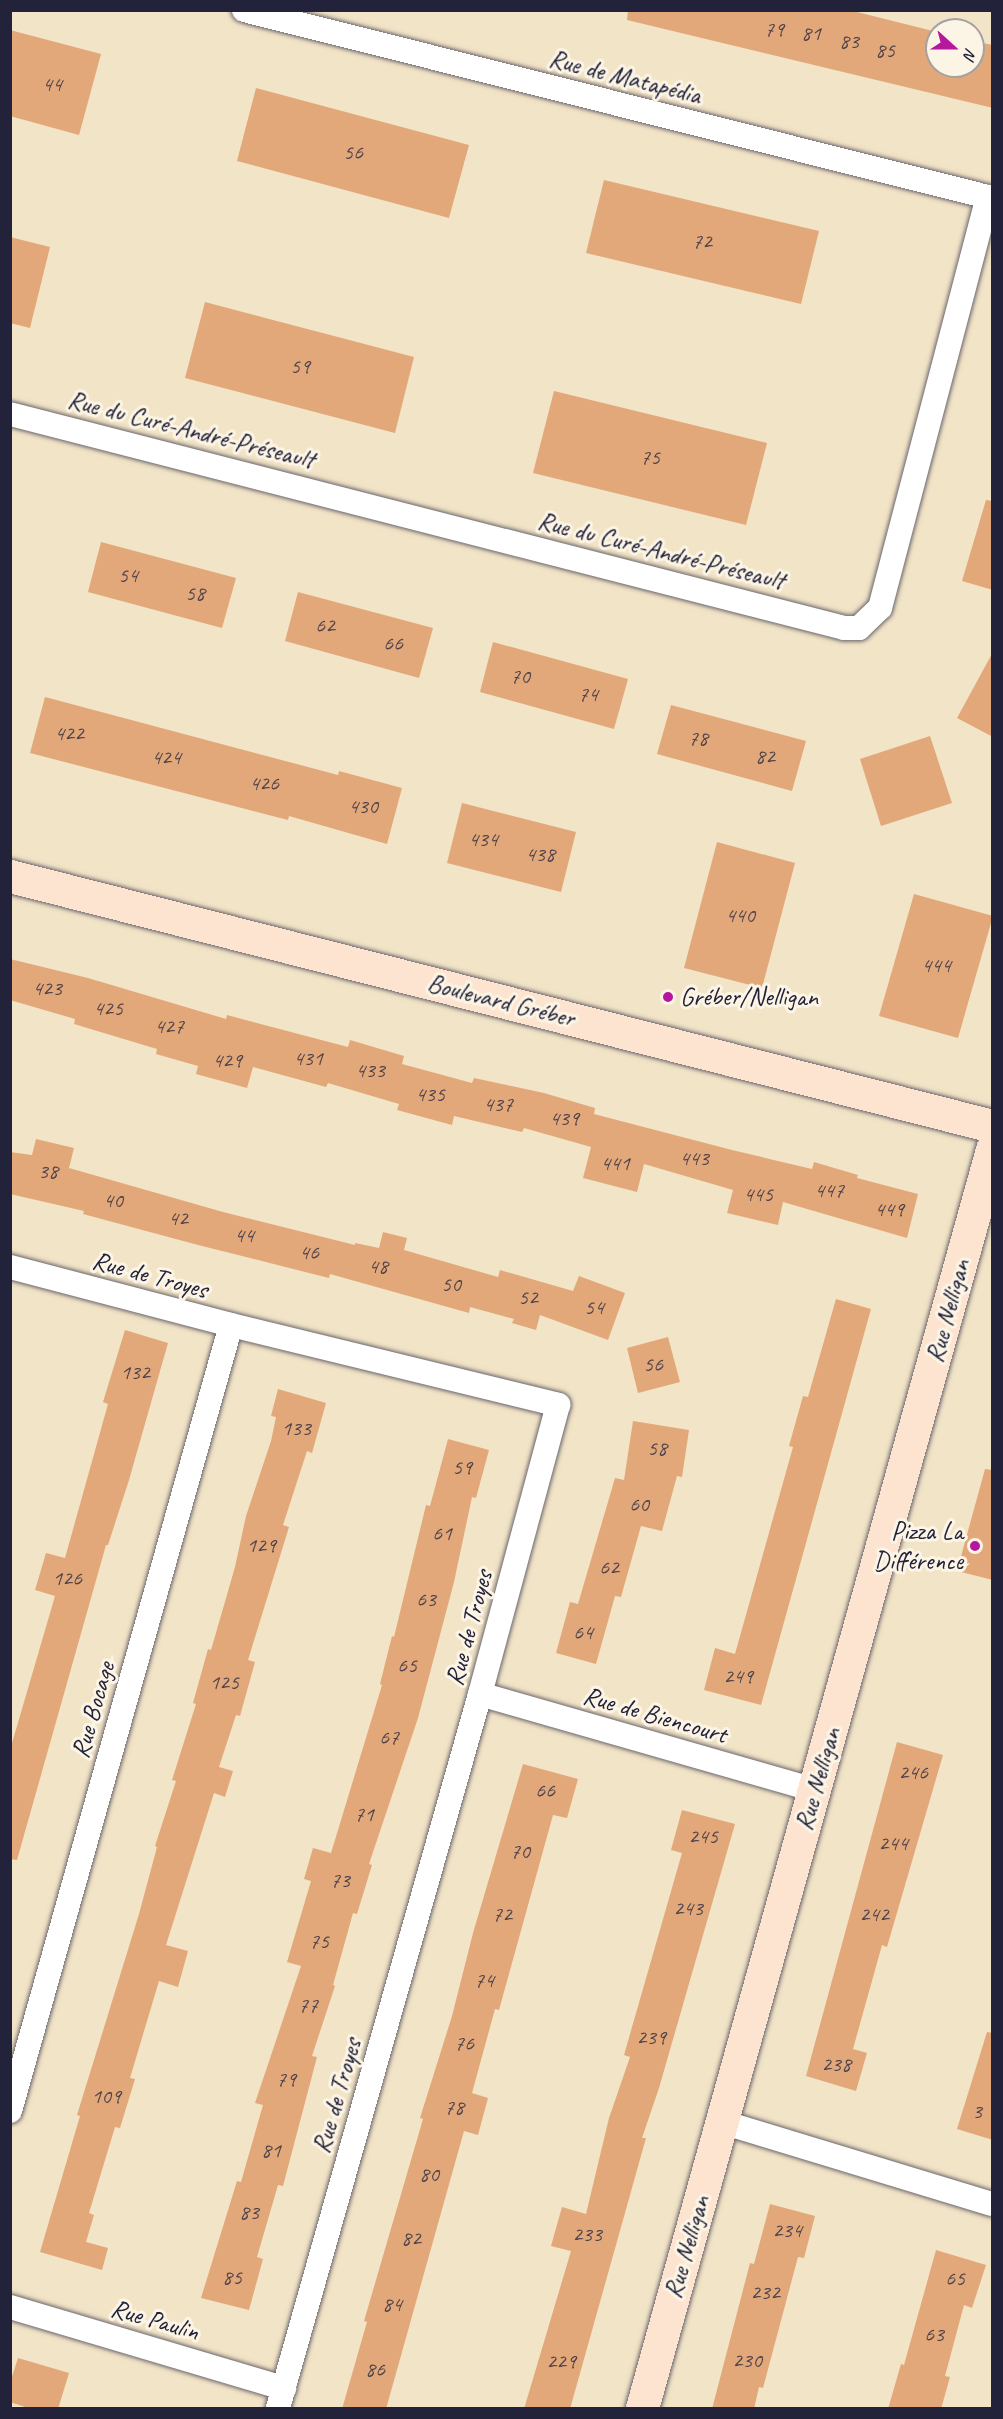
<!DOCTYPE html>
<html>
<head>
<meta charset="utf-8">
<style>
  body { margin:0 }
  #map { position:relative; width:1003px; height:2419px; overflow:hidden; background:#f2e4c7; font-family:Caveat,sans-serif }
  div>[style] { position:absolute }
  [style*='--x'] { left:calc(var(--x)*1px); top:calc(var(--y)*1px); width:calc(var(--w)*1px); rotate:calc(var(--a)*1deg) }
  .building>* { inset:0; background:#e2a87a }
  .roads { filter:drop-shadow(0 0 2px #6b666c) drop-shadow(0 0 2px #6b666c) }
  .street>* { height:24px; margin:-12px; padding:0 12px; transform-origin:12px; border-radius:12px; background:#fff }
  .secondary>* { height:33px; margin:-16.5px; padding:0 16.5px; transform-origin:16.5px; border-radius:16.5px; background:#fde4d0 }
  .dots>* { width:16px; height:16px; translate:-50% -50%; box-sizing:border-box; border:3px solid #fcf5e5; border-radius:50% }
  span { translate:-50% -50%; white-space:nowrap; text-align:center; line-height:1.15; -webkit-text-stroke:6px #fcf5e5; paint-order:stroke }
  .number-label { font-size:22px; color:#52444b }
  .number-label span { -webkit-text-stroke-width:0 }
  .street-label { font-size:26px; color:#22223b }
  .poi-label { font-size:26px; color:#22223b }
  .left { translate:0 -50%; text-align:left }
  .right { translate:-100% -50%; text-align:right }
  .frame { position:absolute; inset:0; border:12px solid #22223b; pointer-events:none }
  .north { position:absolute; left:925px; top:18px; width:60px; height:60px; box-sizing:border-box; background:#fcf5e5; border:2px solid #a5a1a1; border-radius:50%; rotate:111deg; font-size:16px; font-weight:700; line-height:24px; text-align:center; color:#22223b }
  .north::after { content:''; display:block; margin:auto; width:21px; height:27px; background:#b5179e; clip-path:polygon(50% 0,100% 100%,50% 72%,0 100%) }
</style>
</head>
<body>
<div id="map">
  <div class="building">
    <div style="clip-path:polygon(628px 10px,849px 10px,937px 32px,937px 66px,973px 66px,973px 41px,993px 45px,993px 108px,627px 20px)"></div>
    <div style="clip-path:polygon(10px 30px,101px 54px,79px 135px,10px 116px)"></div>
    <div style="clip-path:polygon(256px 88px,469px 145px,449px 218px,237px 161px)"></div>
    <div style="clip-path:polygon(604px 180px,819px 231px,801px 304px,586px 253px)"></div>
    <div style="clip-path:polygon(10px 237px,50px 247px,30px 328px,10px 323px)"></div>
    <div style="clip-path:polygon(205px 302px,414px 357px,395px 433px,185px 378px)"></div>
    <div style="clip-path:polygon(554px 391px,767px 443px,746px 525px,533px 473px)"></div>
    <div style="clip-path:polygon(986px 500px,993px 501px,993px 590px,962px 581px)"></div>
    <div style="clip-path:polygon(101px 542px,236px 578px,222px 628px,88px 592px)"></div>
    <div style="clip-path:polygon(298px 592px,433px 628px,419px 678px,285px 641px)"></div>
    <div style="clip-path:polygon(493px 642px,628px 679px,614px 729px,480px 692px)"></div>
    <div style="clip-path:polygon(993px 652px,993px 737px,957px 718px)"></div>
    <div style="clip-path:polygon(45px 697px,338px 775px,339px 771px,402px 788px,387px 844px,289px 816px,288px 820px,30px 753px)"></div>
    <div style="clip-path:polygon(671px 705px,806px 741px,792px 791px,657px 754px)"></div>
    <div style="clip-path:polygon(930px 736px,952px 803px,881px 826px,860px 759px)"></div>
    <div style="clip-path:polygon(462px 803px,576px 832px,561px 892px,447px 863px)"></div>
    <div style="clip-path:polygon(717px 842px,795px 863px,762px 988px,684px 968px)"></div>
    <div style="clip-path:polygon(914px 894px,993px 916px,958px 1038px,879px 1016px)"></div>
    <div style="clip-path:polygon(10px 959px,88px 978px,226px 1019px,227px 1015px,348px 1047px,350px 1040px,404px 1056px,402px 1064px,472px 1083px,474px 1078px,544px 1093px,595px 1108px,594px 1114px,732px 1150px,812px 1169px,814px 1162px,858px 1175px,857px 1178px,918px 1194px,907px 1238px,783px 1202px,778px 1225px,727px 1213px,733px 1190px,644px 1164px,637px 1192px,583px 1178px,591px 1147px,524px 1128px,522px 1132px,454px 1116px,452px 1125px,397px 1110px,399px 1104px,328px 1083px,326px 1087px,253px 1067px,247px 1088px,196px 1074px,198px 1066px,156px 1054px,157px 1049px,74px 1024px,75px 1019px,10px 1000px)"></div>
    <div style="clip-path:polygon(36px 1139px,74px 1148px,69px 1168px,223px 1212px,355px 1245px,355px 1243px,379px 1248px,383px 1232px,407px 1238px,404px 1250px,498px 1277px,500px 1270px,573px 1291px,579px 1276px,625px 1293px,608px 1340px,540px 1315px,536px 1330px,512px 1323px,514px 1319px,470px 1307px,469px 1313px,330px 1274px,329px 1278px,198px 1245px,83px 1214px,84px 1211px,10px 1194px,10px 1152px,32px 1155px)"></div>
    <div style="clip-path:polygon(836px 1299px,871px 1309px,761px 1705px,704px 1690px,715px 1648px,735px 1654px,793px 1447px,789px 1446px,803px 1396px,808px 1397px)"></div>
    <div style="clip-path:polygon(125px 1330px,168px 1343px,129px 1480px,108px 1545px,106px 1545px,17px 1860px,10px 1859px,10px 1750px,55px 1596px,35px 1590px,46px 1553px,65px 1558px,108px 1404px,103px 1402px)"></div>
    <div style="clip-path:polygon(668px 1337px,680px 1382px,638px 1393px,627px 1348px)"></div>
    <div style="clip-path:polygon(278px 1389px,326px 1403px,312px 1453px,307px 1451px,283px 1525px,289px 1527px,248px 1660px,255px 1662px,240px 1716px,236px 1715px,219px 1767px,233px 1771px,225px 1797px,214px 1793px,166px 1945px,188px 1951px,178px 1987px,159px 1981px,130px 2078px,135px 2079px,120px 2128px,115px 2127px,89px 2213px,94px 2215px,86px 2242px,108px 2248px,102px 2270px,40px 2252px,80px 2116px,77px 2115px,139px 1914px,157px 1847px,155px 1846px,176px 1781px,172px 1780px,196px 1704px,193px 1703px,208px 1649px,211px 1650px,235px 1567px,246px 1516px,271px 1441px,276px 1417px,271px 1416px)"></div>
    <div style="clip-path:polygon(633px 1421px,689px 1430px,682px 1477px,677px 1476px,662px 1531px,641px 1526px,621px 1597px,615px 1596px,596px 1664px,556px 1653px,570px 1602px,578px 1604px,615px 1478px,624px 1480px)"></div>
    <div style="clip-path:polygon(448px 1439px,489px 1450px,476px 1498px,472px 1497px,454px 1582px,418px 1718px,369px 1864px,372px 1865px,357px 1914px,353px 1913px,333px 1985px,335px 1986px,312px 2056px,317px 2057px,283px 2186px,278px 2185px,257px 2257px,263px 2259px,249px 2310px,201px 2298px,237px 2181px,241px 2182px,263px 2105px,255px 2103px,301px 1966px,287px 1962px,311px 1881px,304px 1879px,313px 1848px,331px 1853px,382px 1685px,380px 1684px,392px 1636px,394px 1637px,426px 1505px,430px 1506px)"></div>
    <div style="clip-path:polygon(985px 1469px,993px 1470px,993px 1580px,957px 1571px)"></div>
    <div style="clip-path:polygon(897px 1742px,943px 1755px,887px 1947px,882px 1945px,853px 2049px,867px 2053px,856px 2091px,806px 2076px)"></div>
    <div style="clip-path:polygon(523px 1764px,578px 1779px,567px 1818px,553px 1815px,499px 2010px,495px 2009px,472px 2093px,488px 2098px,478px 2135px,464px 2131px,386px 2409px,342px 2409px,367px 2322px,364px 2321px,423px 2119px,420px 2118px,452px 2016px,473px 1933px)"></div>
    <div style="clip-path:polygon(682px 1810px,735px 1824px,659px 2088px,642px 2138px,646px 2138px,570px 2409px,524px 2409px,571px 2251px,551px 2246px,562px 2207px,586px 2214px,609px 2118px,630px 2057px,624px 2055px,682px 1853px,671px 1850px)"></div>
    <div style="clip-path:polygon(987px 2032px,993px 2033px,993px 2140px,957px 2129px)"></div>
    <div style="clip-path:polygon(770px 2204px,815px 2216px,804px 2258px,798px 2257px,763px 2388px,759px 2387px,754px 2409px,712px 2409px,750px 2263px,754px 2264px)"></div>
    <div style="clip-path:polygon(936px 2250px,986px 2265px,972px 2308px,964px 2305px,945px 2376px,950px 2377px,941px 2409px,888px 2409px,901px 2364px,904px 2365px)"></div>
    <div style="clip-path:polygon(18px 2358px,69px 2373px,58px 2409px,31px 2409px,10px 2402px,10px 2383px)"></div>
  </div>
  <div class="roads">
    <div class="street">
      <div style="--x:244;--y:10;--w:771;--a:14.11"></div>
      <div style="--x:10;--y:414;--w:861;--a:14.39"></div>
      <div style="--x:844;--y:628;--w:15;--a:0"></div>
      <div style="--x:859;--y:628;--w:29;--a:-44"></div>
      <div style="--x:880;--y:608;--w:425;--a:-75.3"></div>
      <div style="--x:10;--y:1267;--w:228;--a:14.7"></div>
      <div style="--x:231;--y:1325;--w:337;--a:13.7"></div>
      <div style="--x:558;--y:1405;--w:299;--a:105.1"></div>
      <div style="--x:480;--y:1694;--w:742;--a:105.8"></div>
      <div style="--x:480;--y:1694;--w:348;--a:16"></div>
      <div style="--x:10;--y:2111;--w:816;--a:-74.3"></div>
      <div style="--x:722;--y:2122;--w:282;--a:16.9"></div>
      <div style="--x:10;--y:2307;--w:286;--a:16.5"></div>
    </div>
    <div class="secondary">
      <div style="--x:10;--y:876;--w:1013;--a:14.28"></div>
      <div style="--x:642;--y:2408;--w:1307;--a:-74.46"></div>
    </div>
  </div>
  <div class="dots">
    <div style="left:668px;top:997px;background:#b5179e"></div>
    <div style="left:975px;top:1546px;background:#b5179e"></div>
  </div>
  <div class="number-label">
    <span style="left:774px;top:30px">79</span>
    <span style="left:811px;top:34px">81</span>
    <span style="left:849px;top:42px">83</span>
    <span style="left:885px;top:51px">85</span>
    <span style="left:52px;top:85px">44</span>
    <span style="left:353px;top:153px">56</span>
    <span style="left:702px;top:242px">72</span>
    <span style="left:300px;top:367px">59</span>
    <span style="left:650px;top:458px">75</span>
    <span style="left:128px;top:576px">54</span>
    <span style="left:195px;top:594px">58</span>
    <span style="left:325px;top:626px">62</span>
    <span style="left:393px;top:644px">66</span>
    <span style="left:520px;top:677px">70</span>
    <span style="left:588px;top:695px">74</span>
    <span style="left:69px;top:734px">422</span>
    <span style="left:698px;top:739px">78</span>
    <span style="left:765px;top:757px">82</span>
    <span style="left:166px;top:758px">424</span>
    <span style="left:264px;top:784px">426</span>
    <span style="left:363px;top:807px">430</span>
    <span style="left:483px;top:840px">434</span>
    <span style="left:540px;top:855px">438</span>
    <span style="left:740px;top:916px">440</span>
    <span style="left:936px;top:966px">444</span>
    <span style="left:47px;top:989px">423</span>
    <span style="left:108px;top:1009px">425</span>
    <span style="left:169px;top:1027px">427</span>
    <span style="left:308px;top:1059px">431</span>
    <span style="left:227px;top:1061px">429</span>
    <span style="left:370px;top:1071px">433</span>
    <span style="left:430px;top:1095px">435</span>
    <span style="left:498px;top:1105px">437</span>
    <span style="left:564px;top:1119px">439</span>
    <span style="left:694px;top:1159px">443</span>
    <span style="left:615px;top:1164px">441</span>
    <span style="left:48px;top:1172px">38</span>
    <span style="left:829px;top:1191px">447</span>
    <span style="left:758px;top:1195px">445</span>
    <span style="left:113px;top:1201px">40</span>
    <span style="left:889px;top:1210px">449</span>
    <span style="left:178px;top:1219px">42</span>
    <span style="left:244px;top:1236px">44</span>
    <span style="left:309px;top:1253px">46</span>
    <span style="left:378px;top:1267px">48</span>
    <span style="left:451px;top:1285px">50</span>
    <span style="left:528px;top:1298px">52</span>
    <span style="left:594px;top:1308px">54</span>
    <span style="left:653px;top:1365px">56</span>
    <span style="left:135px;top:1373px">132</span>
    <span style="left:296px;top:1429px">133</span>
    <span style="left:657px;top:1449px">58</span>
    <span style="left:462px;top:1468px">59</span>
    <span style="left:639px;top:1505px">60</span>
    <span style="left:442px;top:1534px">61</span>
    <span style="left:261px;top:1546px">129</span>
    <span style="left:609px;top:1568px">62</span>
    <span style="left:67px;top:1579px">126</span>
    <span style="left:426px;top:1600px">63</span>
    <span style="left:583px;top:1633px">64</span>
    <span style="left:407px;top:1666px">65</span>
    <span style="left:738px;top:1677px">249</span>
    <span style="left:224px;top:1683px">125</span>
    <span style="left:389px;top:1738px">67</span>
    <span style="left:913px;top:1773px">246</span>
    <span style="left:545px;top:1791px">66</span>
    <span style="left:364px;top:1815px">71</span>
    <span style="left:703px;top:1837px">245</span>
    <span style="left:893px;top:1844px">244</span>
    <span style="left:520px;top:1852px">70</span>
    <span style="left:340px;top:1881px">73</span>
    <span style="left:688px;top:1909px">243</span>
    <span style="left:502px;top:1915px">72</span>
    <span style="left:874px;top:1915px">242</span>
    <span style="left:319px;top:1942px">75</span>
    <span style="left:484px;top:1981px">74</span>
    <span style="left:308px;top:2006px">77</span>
    <span style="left:651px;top:2038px">239</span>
    <span style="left:464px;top:2044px">76</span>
    <span style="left:836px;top:2065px">238</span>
    <span style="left:286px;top:2080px">79</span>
    <span style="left:106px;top:2097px">109</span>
    <span style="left:454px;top:2108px">78</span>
    <span style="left:977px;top:2112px">3</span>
    <span style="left:271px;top:2151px">81</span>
    <span style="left:429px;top:2175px">80</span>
    <span style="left:249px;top:2213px">83</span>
    <span style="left:787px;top:2231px">234</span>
    <span style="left:587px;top:2235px">233</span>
    <span style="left:411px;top:2239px">82</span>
    <span style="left:232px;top:2278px">85</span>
    <span style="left:955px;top:2279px">65</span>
    <span style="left:765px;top:2293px">232</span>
    <span style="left:392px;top:2305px">84</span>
    <span style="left:934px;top:2335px">63</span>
    <span style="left:747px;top:2361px">230</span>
    <span style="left:561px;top:2362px">229</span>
    <span style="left:375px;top:2370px">86</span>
  </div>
  <div class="street-label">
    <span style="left:625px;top:77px;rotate:14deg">Rue de Matapédia</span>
    <span style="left:191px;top:430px;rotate:14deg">Rue du Curé-André-Préseault</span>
    <span style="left:661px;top:551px;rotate:14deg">Rue du Curé-André-Préseault</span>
    <span style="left:501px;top:1001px;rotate:14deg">Boulevard Gréber</span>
    <span style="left:150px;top:1275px;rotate:15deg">Rue de Troyes</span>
    <span style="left:948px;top:1311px;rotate:-75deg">Rue Nelligan</span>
    <span style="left:469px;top:1628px;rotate:-75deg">Rue de Troyes</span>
    <span style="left:93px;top:1710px;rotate:-74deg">Rue Bocage</span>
    <span style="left:655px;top:1715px;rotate:16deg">Rue de Biencourt</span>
    <span style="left:818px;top:1779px;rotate:-74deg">Rue Nelligan</span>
    <span style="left:337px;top:2096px;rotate:-74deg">Rue de Troyes</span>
    <span style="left:687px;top:2247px;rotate:-74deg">Rue Nelligan</span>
    <span style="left:155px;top:2320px;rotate:16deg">Rue Paulin</span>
  </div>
  <div class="poi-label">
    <span class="left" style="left:680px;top:997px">Gréber/Nelligan</span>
    <span class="right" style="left:963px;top:1546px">Pizza La<br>Différence</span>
  </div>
  <div class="frame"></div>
  <div class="north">N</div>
</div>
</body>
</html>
